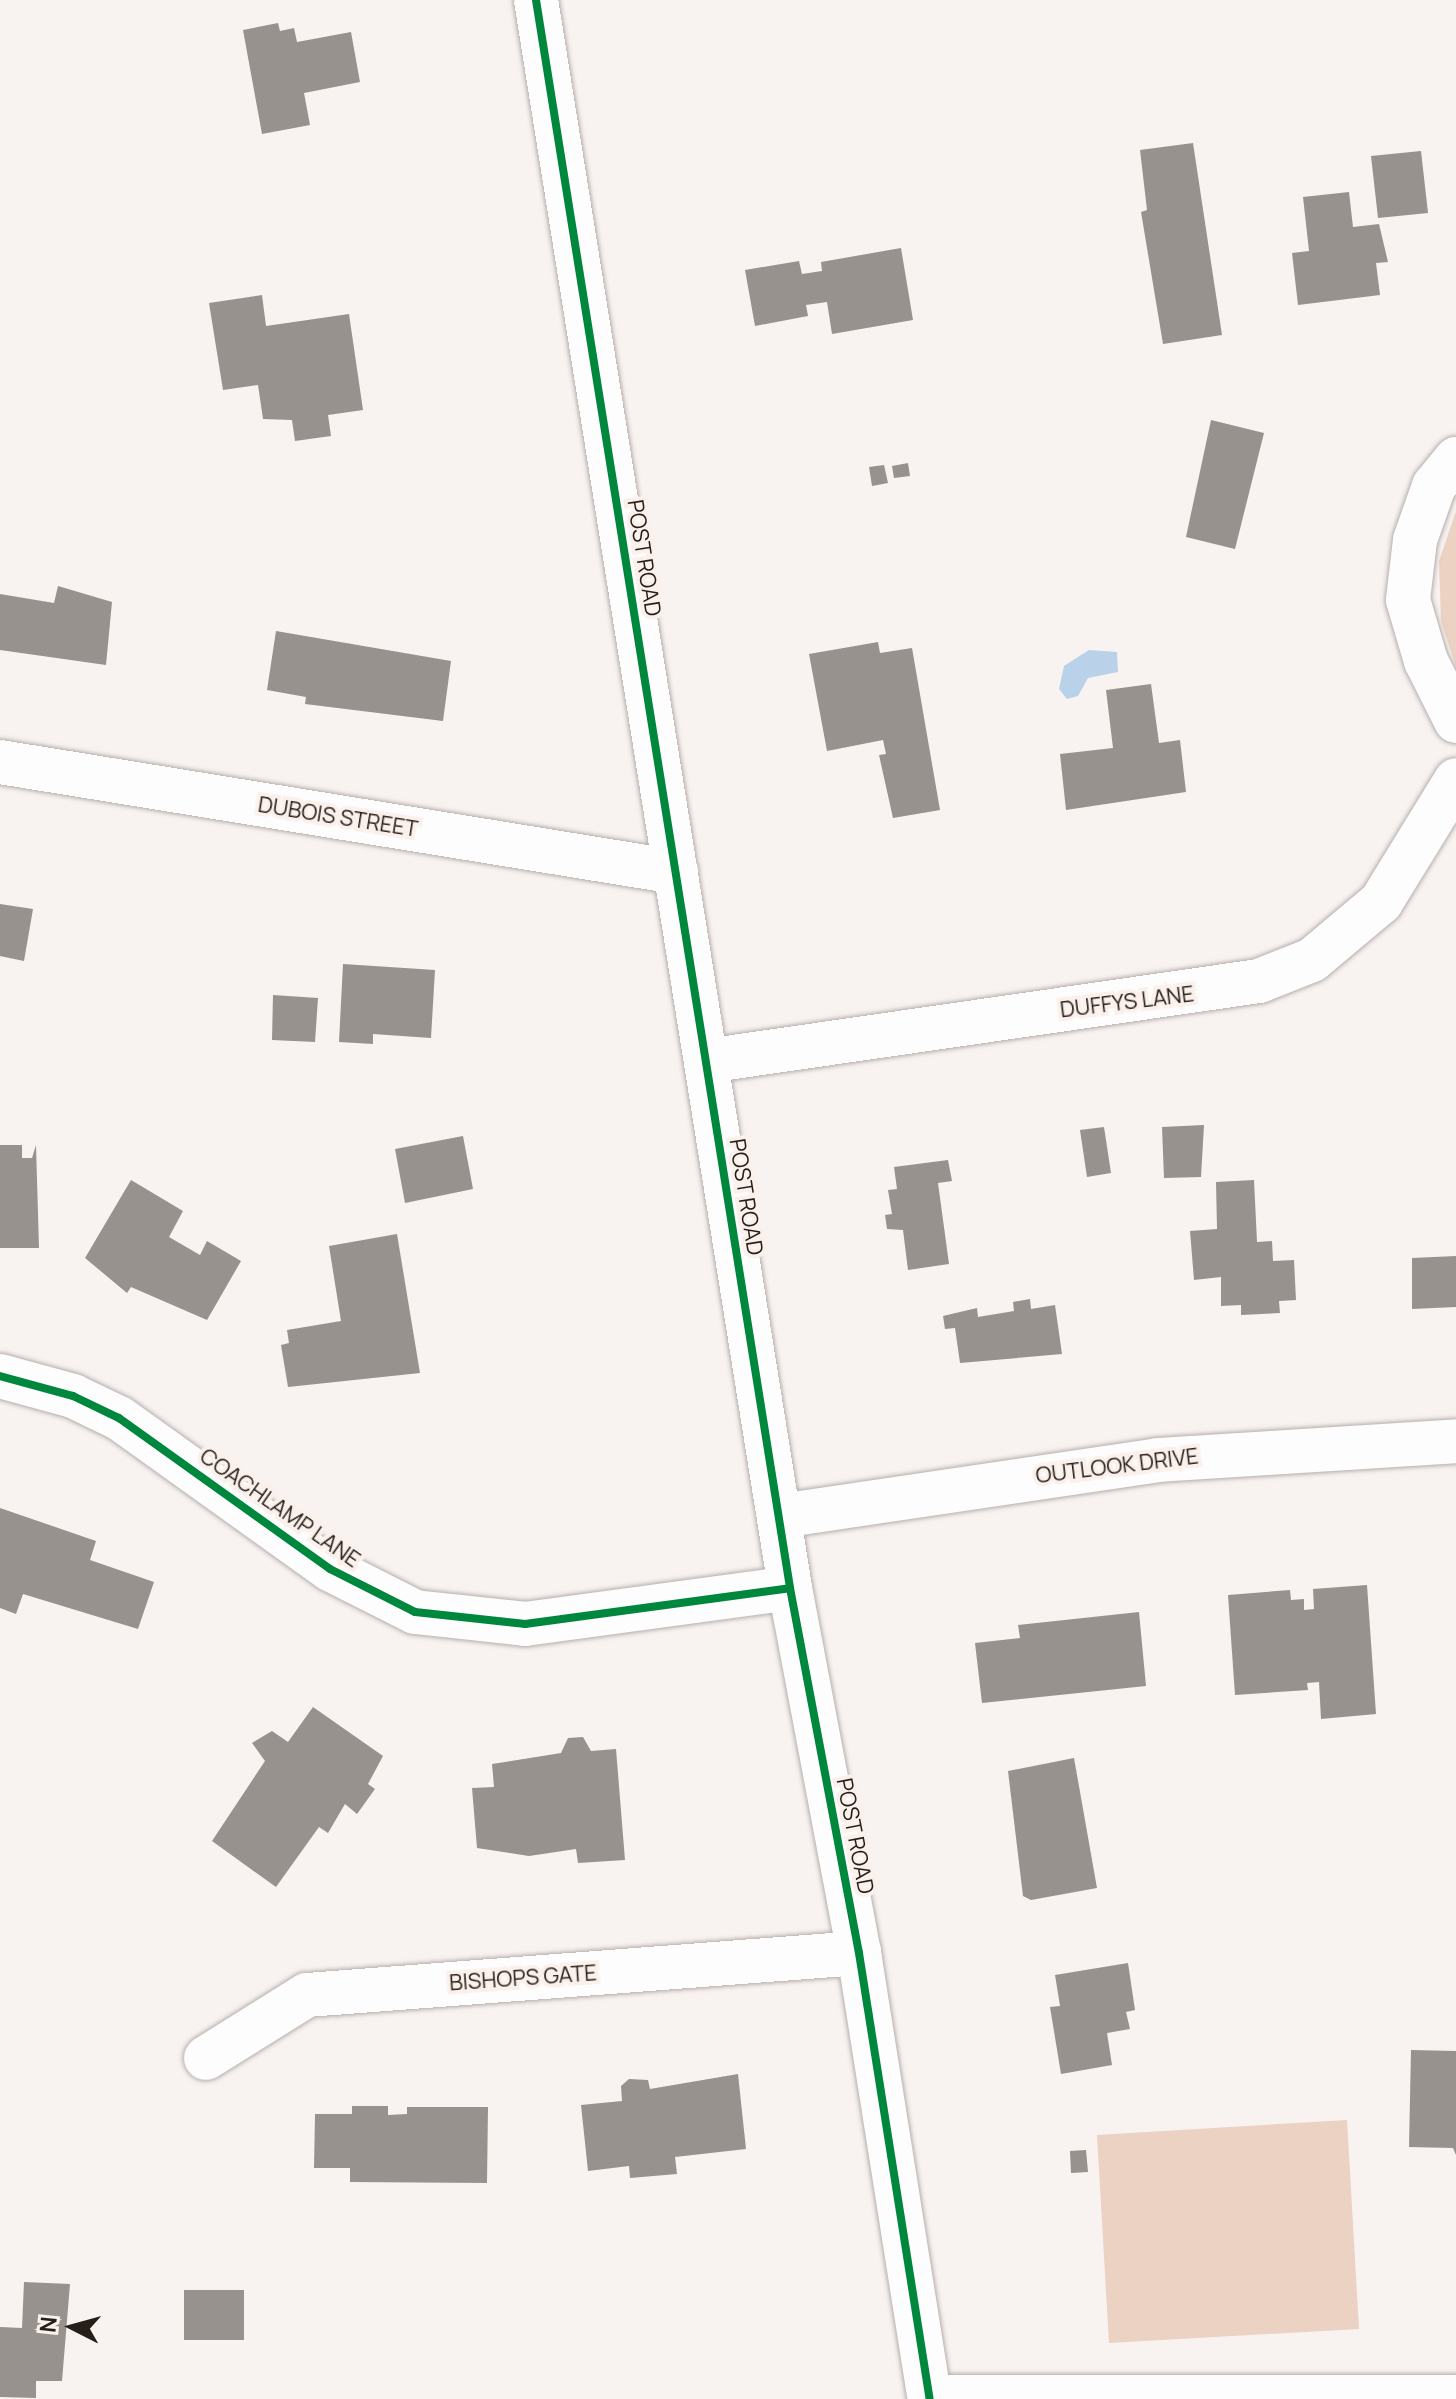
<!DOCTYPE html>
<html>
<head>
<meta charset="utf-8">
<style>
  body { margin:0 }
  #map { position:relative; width:1456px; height:2399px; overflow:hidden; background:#f8f2f0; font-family:Manrope,sans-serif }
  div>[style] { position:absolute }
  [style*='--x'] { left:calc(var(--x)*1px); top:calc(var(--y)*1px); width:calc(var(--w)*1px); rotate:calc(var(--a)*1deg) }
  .green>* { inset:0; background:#ebd2c3 }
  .water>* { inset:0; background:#bad2e9 }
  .building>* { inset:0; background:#97928d }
  .roads { filter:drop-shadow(0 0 2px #b6afac) drop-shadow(0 0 2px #b6afac) }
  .street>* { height:44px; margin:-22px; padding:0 22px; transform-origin:22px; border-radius:22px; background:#fefdfd }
  .primary>* { height:44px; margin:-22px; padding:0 22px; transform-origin:22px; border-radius:22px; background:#fefdfd }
  .cycleway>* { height:8px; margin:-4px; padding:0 4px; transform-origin:4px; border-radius:4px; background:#00873e }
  span { translate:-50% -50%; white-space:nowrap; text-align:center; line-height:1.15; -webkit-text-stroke:8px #fbf1ec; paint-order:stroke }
  .street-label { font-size:22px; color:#261e18 }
  .north { position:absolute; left:32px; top:2287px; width:80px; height:80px; -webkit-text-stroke:6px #fbf1ec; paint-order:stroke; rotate:276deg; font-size:22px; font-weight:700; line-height:32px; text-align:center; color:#261e18 }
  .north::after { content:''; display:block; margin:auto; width:28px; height:36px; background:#261e18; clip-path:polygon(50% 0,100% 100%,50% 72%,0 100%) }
</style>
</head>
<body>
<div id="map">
  <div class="green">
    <div style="clip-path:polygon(1456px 511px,1456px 667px,1441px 621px,1439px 561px)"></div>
    <div style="clip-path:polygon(1347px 2120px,1359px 2329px,1109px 2343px,1097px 2135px)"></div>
  </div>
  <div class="water">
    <div style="clip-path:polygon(1089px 650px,1117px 652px,1118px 672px,1088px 678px,1078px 696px,1067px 699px,1059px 689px,1064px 666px)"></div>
  </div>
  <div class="building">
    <div style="clip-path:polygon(278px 23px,280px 31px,294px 28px,297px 42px,351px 32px,360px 82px,304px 93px,310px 125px,262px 134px,243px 30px)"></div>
    <div style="clip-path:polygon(1193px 143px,1222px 335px,1163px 344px,1141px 212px,1147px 210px,1140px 150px)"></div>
    <div style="clip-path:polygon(1421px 151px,1428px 213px,1378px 218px,1371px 156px)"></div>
    <div style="clip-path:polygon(1349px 192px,1353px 227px,1379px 224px,1388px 262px,1376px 263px,1380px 295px,1298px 305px,1292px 253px,1309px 251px,1303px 197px)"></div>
    <div style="clip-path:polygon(901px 248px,913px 320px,832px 334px,827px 302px,806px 305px,808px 316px,755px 326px,745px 270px,799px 261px,802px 274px,822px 271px,821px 262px)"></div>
    <div style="clip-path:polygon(262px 295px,266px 326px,349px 314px,363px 410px,328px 415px,331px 436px,295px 441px,292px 420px,263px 419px,258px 385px,223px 390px,209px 303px)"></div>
    <div style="clip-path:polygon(1211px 420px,1264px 433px,1235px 549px,1186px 537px)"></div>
    <div style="clip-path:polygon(908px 463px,910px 476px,894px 478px,892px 466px)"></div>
    <div style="clip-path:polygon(884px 465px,888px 483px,872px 486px,869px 467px)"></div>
    <div style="clip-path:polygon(58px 586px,112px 602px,106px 665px,0 650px,0 594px,54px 603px)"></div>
    <div style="clip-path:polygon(276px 631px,451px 661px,443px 721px,305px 704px,306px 697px,267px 690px)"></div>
    <div style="clip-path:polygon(878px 642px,880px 653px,912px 648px,940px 810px,893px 818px,879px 755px,886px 754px,883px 740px,827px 751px,809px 654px)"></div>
    <div style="clip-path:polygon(1151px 684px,1159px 743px,1180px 740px,1186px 792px,1066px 810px,1060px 754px,1113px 748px,1106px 690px)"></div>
    <div style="clip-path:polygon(0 904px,33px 909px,24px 961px,0 956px)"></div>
    <div style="clip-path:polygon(343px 964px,435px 970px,431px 1038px,373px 1034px,373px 1044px,339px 1042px)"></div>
    <div style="clip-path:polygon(273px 995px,318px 998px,315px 1042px,272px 1040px)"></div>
    <div style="clip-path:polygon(1204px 1125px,1201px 1177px,1164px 1178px,1162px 1127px)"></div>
    <div style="clip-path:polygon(1104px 1127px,1111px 1173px,1087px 1177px,1080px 1130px)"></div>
    <div style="clip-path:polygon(463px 1136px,473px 1189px,405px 1203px,395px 1149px)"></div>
    <div style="clip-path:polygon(0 1145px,22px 1145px,22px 1158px,32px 1158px,36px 1145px,39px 1248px,0 1248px)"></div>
    <div style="clip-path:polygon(948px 1160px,952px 1181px,938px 1183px,949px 1264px,908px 1270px,903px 1230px,887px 1229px,885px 1215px,892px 1214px,888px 1190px,897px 1189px,894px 1167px)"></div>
    <div style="clip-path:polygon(131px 1180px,183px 1211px,169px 1237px,200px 1255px,207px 1241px,241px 1261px,207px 1320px,131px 1287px,127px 1293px,85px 1258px)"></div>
    <div style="clip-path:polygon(1254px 1180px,1257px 1242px,1272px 1241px,1273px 1261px,1294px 1260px,1296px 1300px,1279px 1301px,1280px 1313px,1241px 1315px,1241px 1305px,1221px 1306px,1221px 1277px,1194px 1280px,1190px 1231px,1217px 1229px,1216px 1182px)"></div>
    <div style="clip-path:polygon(397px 1234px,420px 1373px,288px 1387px,281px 1345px,289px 1343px,287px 1330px,341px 1321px,329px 1246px)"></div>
    <div style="clip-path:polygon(1456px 1256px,1456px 1307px,1412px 1309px,1412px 1258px)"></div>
    <div style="clip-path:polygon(1030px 1299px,1031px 1309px,1055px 1305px,1062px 1354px,960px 1363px,955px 1328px,945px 1329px,943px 1316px,977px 1308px,978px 1317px,1014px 1311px,1013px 1302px)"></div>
    <div style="clip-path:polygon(0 1508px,96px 1541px,90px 1560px,154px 1582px,138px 1629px,23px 1594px,16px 1614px,0 1608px)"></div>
    <div style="clip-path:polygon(1367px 1585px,1376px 1714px,1321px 1719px,1319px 1682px,1307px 1683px,1308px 1690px,1235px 1695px,1228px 1595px,1290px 1590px,1291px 1600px,1304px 1599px,1304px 1610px,1314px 1609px,1313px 1589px)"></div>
    <div style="clip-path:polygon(1139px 1612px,1146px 1686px,982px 1703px,975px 1643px,1020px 1638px,1018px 1625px)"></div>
    <div style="clip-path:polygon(313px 1707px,383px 1756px,368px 1784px,375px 1789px,357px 1814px,345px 1804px,328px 1833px,319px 1827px,276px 1887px,212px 1841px,265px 1761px,252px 1743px,272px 1731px,288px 1742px)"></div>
    <div style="clip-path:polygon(583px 1737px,591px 1751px,616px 1749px,625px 1860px,578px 1863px,576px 1849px,529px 1856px,477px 1848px,472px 1788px,494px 1787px,492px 1764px,561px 1753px,568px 1738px)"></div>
    <div style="clip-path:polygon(1074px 1758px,1097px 1888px,1031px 1900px,1023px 1896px,1008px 1771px)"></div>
    <div style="clip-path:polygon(1128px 1963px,1135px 2010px,1126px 2012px,1130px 2029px,1107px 2033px,1112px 2065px,1061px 2074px,1050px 2007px,1060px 2006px,1055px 1975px)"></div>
    <div style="clip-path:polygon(1411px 2050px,1456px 2051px,1456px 2155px,1453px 2148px,1409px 2147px)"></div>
    <div style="clip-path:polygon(738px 2074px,746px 2149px,675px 2157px,677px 2174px,630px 2178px,629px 2166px,588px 2171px,581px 2105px,622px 2101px,621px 2086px,629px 2079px,648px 2080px,650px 2089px)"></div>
    <div style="clip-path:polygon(352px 2106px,388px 2106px,388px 2115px,407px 2114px,407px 2107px,488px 2107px,487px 2183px,350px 2182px,350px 2168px,314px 2168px,315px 2114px,352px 2114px)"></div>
    <div style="clip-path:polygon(1086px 2150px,1088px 2172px,1071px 2173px,1070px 2151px)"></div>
    <div style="clip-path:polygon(24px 2282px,70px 2284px,62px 2381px,36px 2381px,36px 2398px,0 2397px,0 2327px,22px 2328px)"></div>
    <div style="clip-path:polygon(184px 2290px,244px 2290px,244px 2340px,184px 2340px)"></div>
  </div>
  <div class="roads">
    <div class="street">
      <div style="--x:1456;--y:459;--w:35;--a:129"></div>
      <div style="--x:1434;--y:486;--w:57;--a:109.4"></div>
      <div style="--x:1415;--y:540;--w:60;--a:96.7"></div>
      <div style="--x:1408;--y:600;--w:64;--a:73.6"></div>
      <div style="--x:1426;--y:661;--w:67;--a:63.4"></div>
      <div style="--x:0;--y:762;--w:685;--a:9.24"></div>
      <div style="--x:706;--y:1061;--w:559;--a:-8.23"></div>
      <div style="--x:1259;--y:981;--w:57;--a:-21.6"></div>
      <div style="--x:1312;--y:960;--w:90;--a:-40"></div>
      <div style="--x:1381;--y:902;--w:143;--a:-58.4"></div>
      <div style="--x:0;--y:1376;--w:76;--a:15.3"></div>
      <div style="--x:73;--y:1396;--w:51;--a:25.6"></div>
      <div style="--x:119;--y:1418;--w:259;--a:35.6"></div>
      <div style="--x:330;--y:1569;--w:95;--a:26.8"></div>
      <div style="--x:415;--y:1612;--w:111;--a:6.2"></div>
      <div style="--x:525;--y:1624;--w:267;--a:-7.7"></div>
      <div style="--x:780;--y:1516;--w:382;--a:-8.4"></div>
      <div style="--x:1158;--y:1460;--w:299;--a:-3.6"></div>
      <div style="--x:206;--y:2058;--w:119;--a:-32"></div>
      <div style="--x:307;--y:1995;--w:554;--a:-4.35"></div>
      <div style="--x:930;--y:2397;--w:526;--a:0"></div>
    </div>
    <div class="primary">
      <div style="--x:536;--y:0;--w:1608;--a:80.91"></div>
      <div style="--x:790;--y:1588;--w:371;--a:79.3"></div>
      <div style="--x:859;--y:1953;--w:452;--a:81"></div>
    </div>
  </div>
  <div class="cycleway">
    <div style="--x:536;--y:0;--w:1608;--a:80.91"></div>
    <div style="--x:790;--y:1588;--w:371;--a:79.3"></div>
    <div style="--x:859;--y:1953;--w:452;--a:81"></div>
    <div style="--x:0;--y:1376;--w:76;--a:15.3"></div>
    <div style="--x:73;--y:1396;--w:51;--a:25.6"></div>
    <div style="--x:119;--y:1418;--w:259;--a:35.6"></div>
    <div style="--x:330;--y:1569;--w:95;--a:26.8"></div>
    <div style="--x:415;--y:1612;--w:111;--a:6.2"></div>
    <div style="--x:525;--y:1624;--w:267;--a:-7.7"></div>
  </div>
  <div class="street-label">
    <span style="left:644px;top:558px;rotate:81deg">POST ROAD</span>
    <span style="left:338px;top:817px;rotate:9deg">DUBOIS STREET</span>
    <span style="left:1127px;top:1002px;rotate:-7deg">DUFFYS LANE</span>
    <span style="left:746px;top:1197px;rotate:81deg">POST ROAD</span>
    <span style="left:1117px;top:1466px;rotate:-7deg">OUTLOOK DRIVE</span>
    <span style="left:280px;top:1508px;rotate:35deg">COACHLAMP LANE</span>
    <span style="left:855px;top:1836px;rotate:79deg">POST ROAD</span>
    <span style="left:523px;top:1978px;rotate:-4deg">BISHOPS GATE</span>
  </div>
  <div class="north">N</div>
</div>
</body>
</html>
